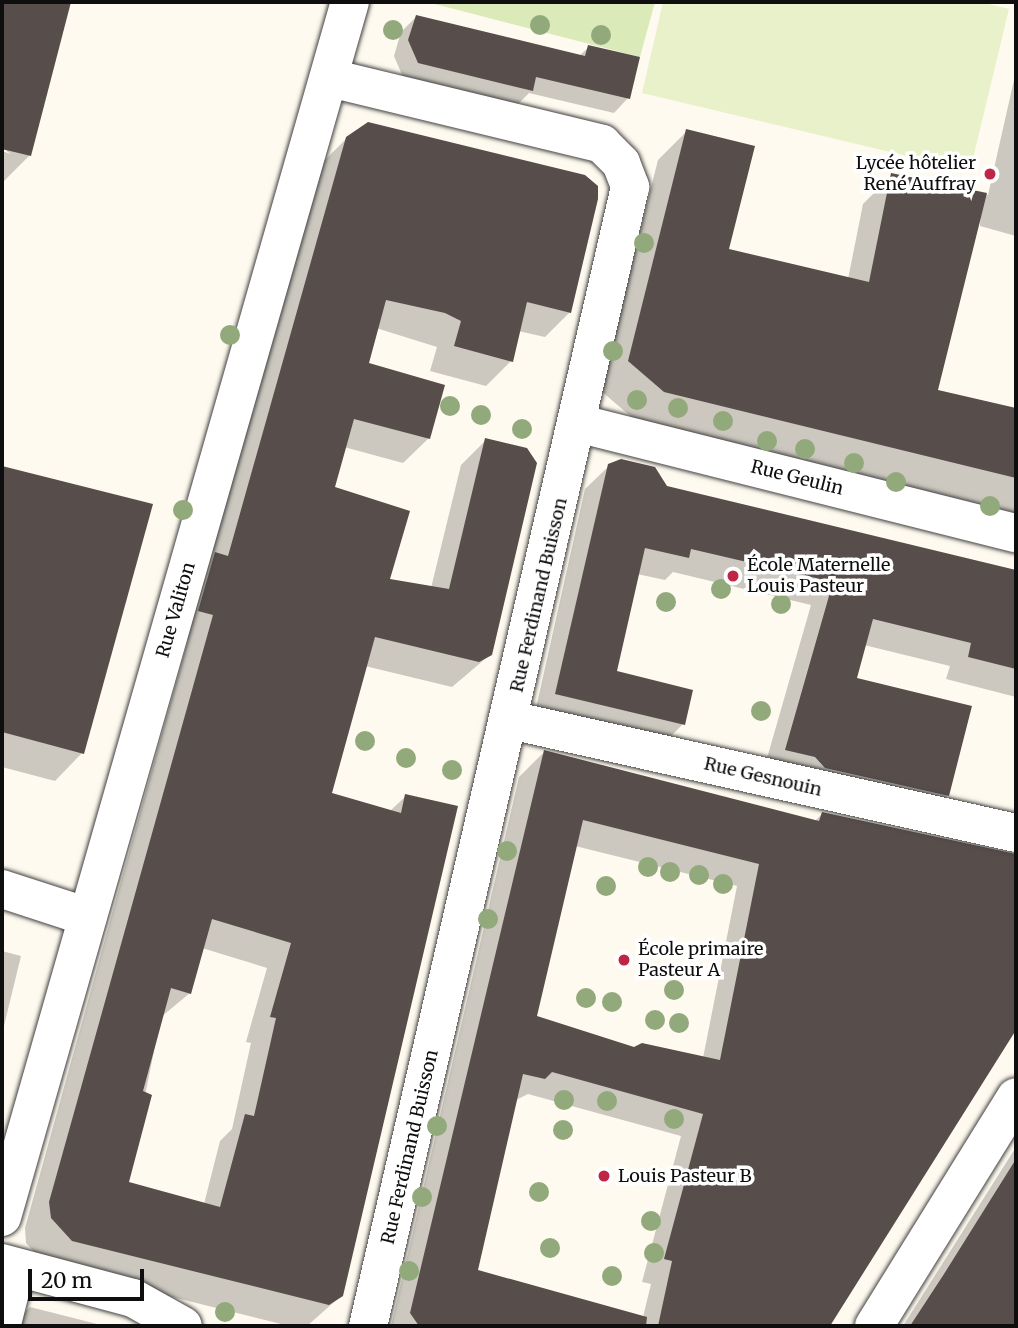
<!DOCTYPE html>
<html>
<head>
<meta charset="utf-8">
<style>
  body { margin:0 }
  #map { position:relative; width:1018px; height:1328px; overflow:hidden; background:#fffaef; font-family:Merriweather,serif }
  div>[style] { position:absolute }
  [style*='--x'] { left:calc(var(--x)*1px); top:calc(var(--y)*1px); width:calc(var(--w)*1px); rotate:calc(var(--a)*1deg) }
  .green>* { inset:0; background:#daeab9 }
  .pitch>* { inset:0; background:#e9f1cb }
  .shadow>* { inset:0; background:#0003 }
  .building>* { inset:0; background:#574d4a }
  .roads { filter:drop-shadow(0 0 2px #414141) drop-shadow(0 0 2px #414141) }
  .minor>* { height:38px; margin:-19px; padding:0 19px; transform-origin:19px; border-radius:19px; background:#fff }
  .trees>* { width:20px; height:20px; margin:-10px; border-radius:50%; background:#92a97c }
  .dots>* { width:19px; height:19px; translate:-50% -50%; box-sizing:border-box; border:4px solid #fff; border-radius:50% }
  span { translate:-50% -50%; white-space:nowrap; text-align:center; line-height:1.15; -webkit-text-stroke:7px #fff; paint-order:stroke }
  .poi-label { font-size:18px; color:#0e0e0e }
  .right { translate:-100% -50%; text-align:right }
  .left { translate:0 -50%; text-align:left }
  .street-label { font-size:18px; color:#0e0e0e }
  .frame { position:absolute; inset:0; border:4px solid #0e0e0e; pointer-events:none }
  .scale { position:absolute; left:28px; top:1269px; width:116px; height:32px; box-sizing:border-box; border:4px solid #0e0e0e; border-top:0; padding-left:9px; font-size:21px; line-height:24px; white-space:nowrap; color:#0e0e0e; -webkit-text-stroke:5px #fff; paint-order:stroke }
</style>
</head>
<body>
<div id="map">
  <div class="green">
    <div style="clip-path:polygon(427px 2px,655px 2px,640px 57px)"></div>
  </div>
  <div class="pitch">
    <div style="clip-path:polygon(663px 2px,980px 2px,1009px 9px,970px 171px,642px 93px)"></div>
  </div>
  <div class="shadow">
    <div style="clip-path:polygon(2px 2px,69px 2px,29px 156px,2px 183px,2px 151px,11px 154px,2px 148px)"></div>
    <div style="clip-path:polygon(416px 17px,579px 56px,589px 47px,628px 98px,614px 113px,529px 93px,517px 105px,403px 77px,394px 56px,401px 32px)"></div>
    <div style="clip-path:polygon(1016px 71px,1016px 236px,980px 226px,981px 207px,936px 391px,1016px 410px,1016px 513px,635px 420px,600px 390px,658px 160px,687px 131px,727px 251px,848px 279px,863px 204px,892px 175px,988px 195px)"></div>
    <div style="clip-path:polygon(evenodd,347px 138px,570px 312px,545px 337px,518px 331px,511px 361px,486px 386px,430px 371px,437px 347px,376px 328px,367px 364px,429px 438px,403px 463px,344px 447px,332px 488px,388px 580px,431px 588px,461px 465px,486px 440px,491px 654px,452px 687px,365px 666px,330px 795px,390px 811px,406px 796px,342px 1295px,307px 1326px,289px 1326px,47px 1266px,26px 1243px,25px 1228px,188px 640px,174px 636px,321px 164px,347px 138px,202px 948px,267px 968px,246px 1042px,251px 1043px,232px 1129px,220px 1141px,204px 1204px,127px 1183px,161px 1017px,190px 993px,202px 948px)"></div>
    <div style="clip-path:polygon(609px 466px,665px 487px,1016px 572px,1016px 697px,946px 679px,950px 666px,864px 645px,855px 679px,948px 795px,925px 818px,763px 772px,811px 605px,673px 572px,665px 580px,637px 574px,615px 673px,683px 724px,660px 747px,534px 717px,585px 489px)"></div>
    <div style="clip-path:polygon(2px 467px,151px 506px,82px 753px,55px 781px,2px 767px)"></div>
    <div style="clip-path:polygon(evenodd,542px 754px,814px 822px,822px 814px,1016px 857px,1016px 1027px,827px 1326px,391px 1326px,519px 777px,542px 754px,575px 846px,737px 886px,703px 1058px,634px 1049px,535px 1017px,575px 846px,542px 754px,528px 1094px,681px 1136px,642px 1282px,651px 1284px,643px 1317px,476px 1271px,516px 1100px,528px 1094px)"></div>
    <div style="clip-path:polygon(2px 951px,21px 956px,2px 1034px)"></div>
    <div style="clip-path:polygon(1016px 1147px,1016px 1326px,903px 1326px)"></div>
    <div style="clip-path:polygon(30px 1307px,105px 1326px,11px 1326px)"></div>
  </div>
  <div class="building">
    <div style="clip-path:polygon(2px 2px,71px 2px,31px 156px,2px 149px)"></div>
    <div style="clip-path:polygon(416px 15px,585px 56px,588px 45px,640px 57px,630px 99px,536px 77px,533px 91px,418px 63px,408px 40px)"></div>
    <div style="clip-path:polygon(evenodd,368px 122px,585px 175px,598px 186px,598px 199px,571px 313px,527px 302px,513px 362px,454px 346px,461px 321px,445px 313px,386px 300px,369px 363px,445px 385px,430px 439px,354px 419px,335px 487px,410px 511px,390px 579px,449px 589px,485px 438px,527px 448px,537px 463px,492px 655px,479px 662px,375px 637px,332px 793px,401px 813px,405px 794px,458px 806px,343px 1296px,329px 1305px,72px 1241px,51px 1218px,49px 1202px,213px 615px,198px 611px,215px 552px,228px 556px,346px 137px,368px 122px,212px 919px,291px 943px,270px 1017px,276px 1018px,254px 1116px,245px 1114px,220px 1207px,129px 1182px,152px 1095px,143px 1091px,171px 988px,191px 994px,212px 919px)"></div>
    <div style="clip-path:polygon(686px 129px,755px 146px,729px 249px,869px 282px,891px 173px,987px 193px,938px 390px,1016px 408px,1016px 478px,664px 392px,628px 361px)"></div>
    <div style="clip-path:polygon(621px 459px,655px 467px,667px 486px,1016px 570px,1016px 669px,968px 657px,971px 643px,873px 619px,857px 678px,972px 706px,949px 796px,825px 768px,815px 757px,785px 750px,833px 582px,691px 549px,689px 558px,645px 548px,617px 671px,693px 690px,685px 725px,555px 694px,608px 464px)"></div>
    <div style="clip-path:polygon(2px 466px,153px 504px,84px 754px,2px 732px)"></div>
    <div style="clip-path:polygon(evenodd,544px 750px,819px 821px,822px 812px,1016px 854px,1016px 1030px,830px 1326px,658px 1326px,672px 1261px,664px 1259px,703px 1114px,552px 1072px,545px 1079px,523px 1074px,478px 1270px,647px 1317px,646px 1326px,419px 1326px,410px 1313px,544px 750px,583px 820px,759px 864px,720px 1060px,642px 1043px,634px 1047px,537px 1016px,583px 820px)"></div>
    <div style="clip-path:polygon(1016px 1159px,1016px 1326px,910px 1326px,944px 1274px)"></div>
  </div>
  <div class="roads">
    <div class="minor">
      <div style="--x:330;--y:78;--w:280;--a:13.6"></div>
      <div style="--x:602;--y:144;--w:27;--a:45"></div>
      <div style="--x:621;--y:163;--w:26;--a:69"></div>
      <div style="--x:630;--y:187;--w:1169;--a:102.95"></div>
      <div style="--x:577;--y:423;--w:453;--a:14.1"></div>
      <div style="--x:510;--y:720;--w:518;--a:12.59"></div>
      <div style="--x:2;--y:889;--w:90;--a:18"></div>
      <div style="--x:2;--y:1217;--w:1264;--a:-74.02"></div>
      <div style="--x:2;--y:1263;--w:136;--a:15"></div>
      <div style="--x:133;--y:1298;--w:57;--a:29.2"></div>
      <div style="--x:2;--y:1324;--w:58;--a:-76"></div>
      <div style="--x:874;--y:1326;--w:269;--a:-58.2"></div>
    </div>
  </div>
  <div class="trees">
    <div style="left:540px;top:25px"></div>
    <div style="left:393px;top:30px"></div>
    <div style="left:601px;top:35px"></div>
    <div style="left:644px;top:243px"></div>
    <div style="left:230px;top:335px"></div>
    <div style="left:613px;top:351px"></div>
    <div style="left:637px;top:400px"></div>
    <div style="left:450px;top:406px"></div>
    <div style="left:678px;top:408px"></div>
    <div style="left:481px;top:415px"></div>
    <div style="left:723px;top:421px"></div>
    <div style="left:522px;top:429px"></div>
    <div style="left:767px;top:441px"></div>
    <div style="left:805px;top:449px"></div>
    <div style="left:854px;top:463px"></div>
    <div style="left:896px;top:482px"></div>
    <div style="left:990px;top:506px"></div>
    <div style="left:183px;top:510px"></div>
    <div style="left:721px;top:589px"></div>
    <div style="left:666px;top:602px"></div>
    <div style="left:781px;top:604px"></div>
    <div style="left:761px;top:711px"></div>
    <div style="left:365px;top:741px"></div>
    <div style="left:406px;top:758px"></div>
    <div style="left:452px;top:770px"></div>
    <div style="left:507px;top:851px"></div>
    <div style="left:648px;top:867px"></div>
    <div style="left:670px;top:872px"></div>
    <div style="left:699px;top:875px"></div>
    <div style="left:723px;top:884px"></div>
    <div style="left:606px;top:886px"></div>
    <div style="left:488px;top:919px"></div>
    <div style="left:674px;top:990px"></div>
    <div style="left:586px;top:998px"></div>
    <div style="left:612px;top:1002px"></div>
    <div style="left:655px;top:1020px"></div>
    <div style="left:679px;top:1023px"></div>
    <div style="left:564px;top:1100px"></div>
    <div style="left:607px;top:1101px"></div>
    <div style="left:674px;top:1119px"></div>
    <div style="left:437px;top:1126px"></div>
    <div style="left:563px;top:1130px"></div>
    <div style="left:539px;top:1192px"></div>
    <div style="left:422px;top:1197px"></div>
    <div style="left:651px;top:1221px"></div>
    <div style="left:550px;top:1248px"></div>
    <div style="left:654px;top:1253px"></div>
    <div style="left:409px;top:1271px"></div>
    <div style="left:612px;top:1276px"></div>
    <div style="left:225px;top:1312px"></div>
  </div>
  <div class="dots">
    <div style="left:990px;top:174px;background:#bf2544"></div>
    <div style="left:733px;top:576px;background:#bf2544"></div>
    <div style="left:624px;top:960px;background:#bf2544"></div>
    <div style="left:604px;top:1176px;background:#bf2544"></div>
  </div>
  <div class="poi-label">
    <span class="right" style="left:976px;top:174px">Lycée hôtelier<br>René Auffray</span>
    <span class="left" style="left:747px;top:576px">École Maternelle<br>Louis Pasteur</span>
    <span class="left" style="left:638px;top:960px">École primaire<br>Pasteur A</span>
    <span class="left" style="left:618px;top:1176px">Louis Pasteur B</span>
  </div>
  <div class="street-label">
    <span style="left:797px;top:478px;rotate:14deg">Rue Geulin</span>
    <span style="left:539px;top:595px;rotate:-77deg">Rue Ferdinand Buisson</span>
    <span style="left:176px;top:610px;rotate:-74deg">Rue Valiton</span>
    <span style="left:763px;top:777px;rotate:13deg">Rue Gesnouin</span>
    <span style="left:410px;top:1147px;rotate:-77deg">Rue Ferdinand Buisson</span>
  </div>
  <div class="frame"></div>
  <div class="scale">20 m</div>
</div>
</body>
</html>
